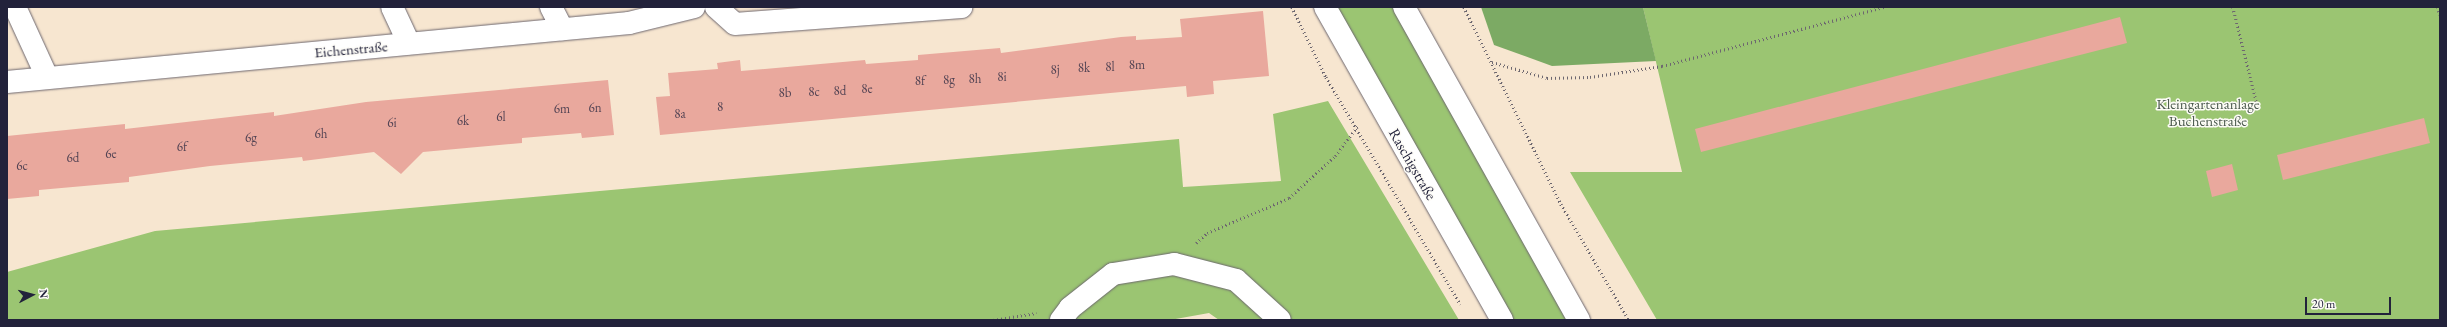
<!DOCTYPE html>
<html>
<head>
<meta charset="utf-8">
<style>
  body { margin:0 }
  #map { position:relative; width:2447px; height:327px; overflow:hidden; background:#f7e6d0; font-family:"EB Garamond",serif }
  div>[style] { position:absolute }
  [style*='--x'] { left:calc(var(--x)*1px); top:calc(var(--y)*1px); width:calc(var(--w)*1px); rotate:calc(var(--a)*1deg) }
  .green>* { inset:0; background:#9bc572 }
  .forest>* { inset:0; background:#7caa64 }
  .building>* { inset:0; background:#e9a89d }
  .path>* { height:2.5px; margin-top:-1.25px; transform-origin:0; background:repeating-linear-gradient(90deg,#6d676f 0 1px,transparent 0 4px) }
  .roads { filter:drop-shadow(0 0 1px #6d676f) drop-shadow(0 0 1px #6d676f) }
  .minor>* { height:22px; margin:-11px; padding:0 11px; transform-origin:11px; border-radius:11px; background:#fff }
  span { translate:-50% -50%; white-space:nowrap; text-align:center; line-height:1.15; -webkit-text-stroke:3px #fdfcf7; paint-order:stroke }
  .number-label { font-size:13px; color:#544454 }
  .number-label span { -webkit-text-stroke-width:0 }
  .street-label { font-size:15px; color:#22223b }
  .park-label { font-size:15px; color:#4c5b4e }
  .frame { position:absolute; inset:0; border:8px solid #22223b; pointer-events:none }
  .north { position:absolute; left:12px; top:275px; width:40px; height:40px; -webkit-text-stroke:3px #fdfcf7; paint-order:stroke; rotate:84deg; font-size:11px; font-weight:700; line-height:16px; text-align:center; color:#22223b }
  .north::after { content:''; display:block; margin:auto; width:14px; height:18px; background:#22223b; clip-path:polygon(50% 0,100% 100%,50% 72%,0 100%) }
  .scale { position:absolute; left:2305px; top:297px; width:86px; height:18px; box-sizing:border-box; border:2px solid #22223b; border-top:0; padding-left:5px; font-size:12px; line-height:14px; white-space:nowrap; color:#22223b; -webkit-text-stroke:3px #fdfcf7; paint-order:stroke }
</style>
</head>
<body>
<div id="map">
  <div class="green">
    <div style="clip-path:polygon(1326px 7px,1404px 7px,1579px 320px,1502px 320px)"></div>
    <div style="clip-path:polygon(1643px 7px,2440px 7px,2440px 320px,1657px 320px,1570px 172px,1682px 172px)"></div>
    <div style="clip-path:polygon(1328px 101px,1459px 320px,1219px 320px,1209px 313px,1170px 320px,7px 320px,7px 272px,155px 231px,1179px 139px,1183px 187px,1281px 181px,1273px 114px)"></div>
  </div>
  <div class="forest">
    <div style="clip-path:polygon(1481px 7px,1643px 7px,1656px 61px,1552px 66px,1494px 45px)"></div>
  </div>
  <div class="building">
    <div style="clip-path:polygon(1263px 11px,1269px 76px,1213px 81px,1214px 94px,1187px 97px,1186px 86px,660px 135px,656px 97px,670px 96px,668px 73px,718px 69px,717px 63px,740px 60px,741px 71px,865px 60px,866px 64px,918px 60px,918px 55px,1000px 48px,1001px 53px,1121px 37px,1136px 36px,1136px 40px,1182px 37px,1180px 19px)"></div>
    <div style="clip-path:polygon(2120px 17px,2127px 43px,1701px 152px,1695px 129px)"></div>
    <div style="clip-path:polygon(608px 80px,614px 135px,582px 138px,581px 133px,522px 138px,522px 143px,423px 152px,401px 174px,374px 152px,303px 161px,302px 157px,210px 166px,129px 177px,129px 182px,39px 190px,39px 196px,7px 199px,7px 136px,125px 124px,125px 129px,274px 112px,274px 116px,366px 102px)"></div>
    <div style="clip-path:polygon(2424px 118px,2430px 143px,2283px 180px,2277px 155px)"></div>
    <div style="clip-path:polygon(2232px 164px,2238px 190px,2212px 197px,2206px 171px)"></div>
  </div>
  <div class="path">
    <div style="--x:1220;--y:7;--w:2;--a:90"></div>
    <div style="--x:1292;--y:7;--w:78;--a:64.1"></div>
    <div style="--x:1326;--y:77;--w:264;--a:59.4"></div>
    <div style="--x:1464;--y:7;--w:220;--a:63.8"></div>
    <div style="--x:1561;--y:204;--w:134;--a:59.6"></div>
    <div style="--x:2233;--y:7;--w:104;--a:76.1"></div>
    <div style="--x:2438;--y:7;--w:8;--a:76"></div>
    <div style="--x:1492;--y:62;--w:57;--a:16.2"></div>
    <div style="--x:1547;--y:78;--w:43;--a:-1.3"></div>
    <div style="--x:1590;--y:77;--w:73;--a:-8.7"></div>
    <div style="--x:1662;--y:66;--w:230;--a:-14.9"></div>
    <div style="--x:1196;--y:243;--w:15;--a:-42"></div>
    <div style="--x:1207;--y:233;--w:89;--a:-23.1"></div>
    <div style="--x:1289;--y:198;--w:62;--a:-42.4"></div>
    <div style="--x:1335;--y:156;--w:38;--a:-53"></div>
    <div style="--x:993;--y:320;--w:44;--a:-9.2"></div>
  </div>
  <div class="roads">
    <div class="minor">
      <div style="--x:15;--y:7;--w:77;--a:65.4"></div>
      <div style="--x:392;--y:7;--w:40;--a:65"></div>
      <div style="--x:551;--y:7;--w:25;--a:63"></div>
      <div style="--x:716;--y:7;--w:25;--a:42"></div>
      <div style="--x:735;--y:24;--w:227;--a:-4.3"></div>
      <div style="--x:1325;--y:7;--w:360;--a:60.5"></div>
      <div style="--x:1404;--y:7;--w:359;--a:60.8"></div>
      <div style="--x:7;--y:82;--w:625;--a:-5.42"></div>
      <div style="--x:629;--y:23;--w:67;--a:-13.8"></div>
      <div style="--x:1061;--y:320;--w:15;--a:-53"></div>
      <div style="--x:1070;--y:308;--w:55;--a:-38.3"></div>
      <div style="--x:1113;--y:274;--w:62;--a:-9.3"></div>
      <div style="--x:1174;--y:264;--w:64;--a:14.5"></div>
      <div style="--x:1236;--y:280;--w:59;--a:42.3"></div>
    </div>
  </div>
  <div class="number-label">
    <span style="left:1137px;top:65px">8m</span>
    <span style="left:1110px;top:67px">8l</span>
    <span style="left:1084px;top:68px">8k</span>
    <span style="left:1055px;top:70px">8j</span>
    <span style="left:1002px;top:77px">8i</span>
    <span style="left:975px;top:79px">8h</span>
    <span style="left:949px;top:80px">8g</span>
    <span style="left:920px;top:81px">8f</span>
    <span style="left:867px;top:89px">8e</span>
    <span style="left:840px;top:91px">8d</span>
    <span style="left:814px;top:92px">8c</span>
    <span style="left:785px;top:93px">8b</span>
    <span style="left:720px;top:107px">8</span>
    <span style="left:595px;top:108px">6n</span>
    <span style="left:562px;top:109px">6m</span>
    <span style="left:680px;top:114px">8a</span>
    <span style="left:501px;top:117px">6l</span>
    <span style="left:463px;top:121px">6k</span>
    <span style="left:392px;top:123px">6i</span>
    <span style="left:321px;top:134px">6h</span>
    <span style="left:251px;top:138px">6g</span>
    <span style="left:182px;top:147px">6f</span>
    <span style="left:111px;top:154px">6e</span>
    <span style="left:73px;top:158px">6d</span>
    <span style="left:22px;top:166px">6c</span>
  </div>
  <div class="street-label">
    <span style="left:351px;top:49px;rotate:-5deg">Eichenstraße</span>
    <span style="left:1413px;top:164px;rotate:60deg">Raschigstraße</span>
  </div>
  <div class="park-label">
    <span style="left:2208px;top:112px">Kleingartenanlage<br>Buchenstraße</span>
  </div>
  <div class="frame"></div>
  <div class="north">N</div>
  <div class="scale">20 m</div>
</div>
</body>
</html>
